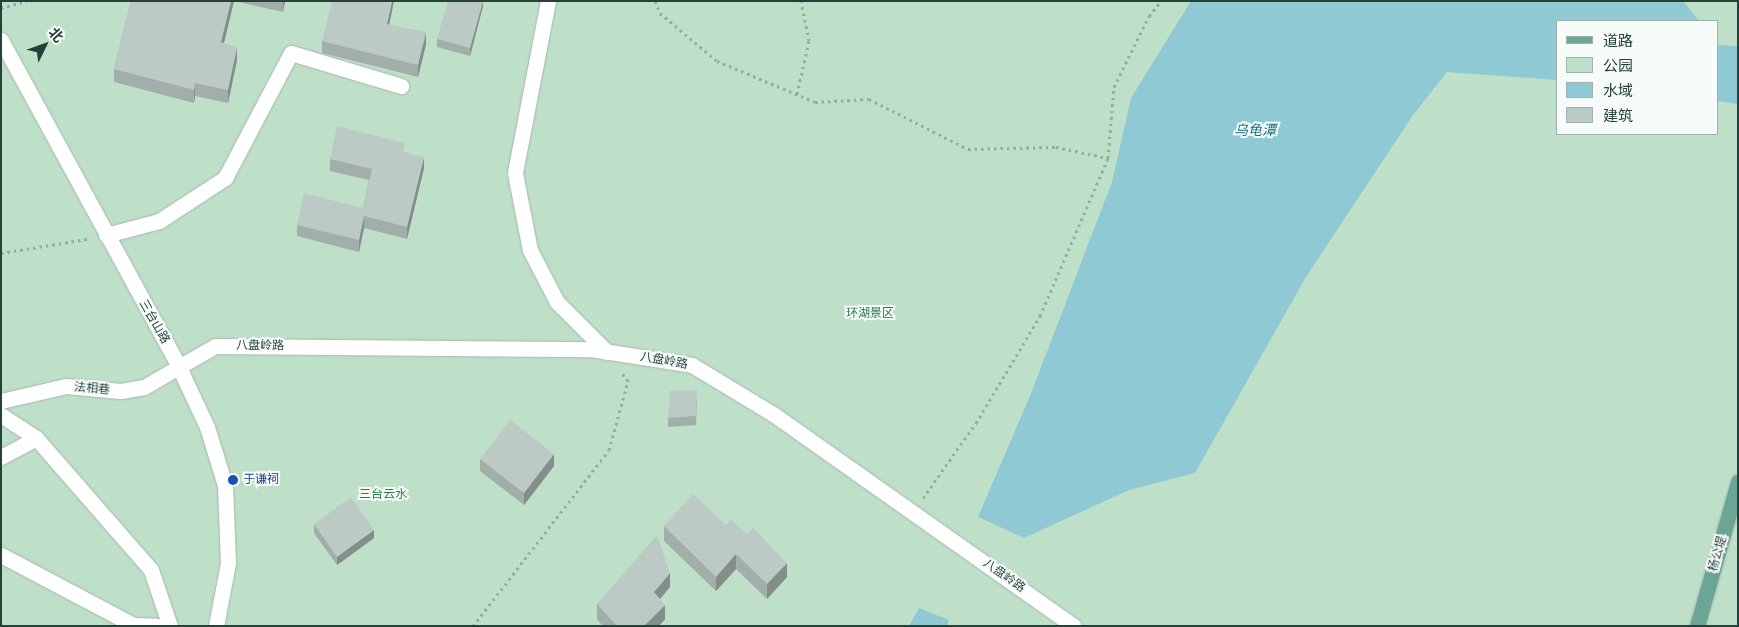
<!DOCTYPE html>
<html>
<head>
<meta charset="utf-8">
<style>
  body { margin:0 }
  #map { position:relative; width:1739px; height:627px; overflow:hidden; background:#e6efeb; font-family:Helvetica,"Noto Sans SC",sans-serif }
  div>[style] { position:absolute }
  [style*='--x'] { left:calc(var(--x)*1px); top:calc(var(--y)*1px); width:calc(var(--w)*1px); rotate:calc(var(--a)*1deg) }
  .green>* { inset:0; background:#bfe0c8 }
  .water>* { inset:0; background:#8ec9d4 }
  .path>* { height:3px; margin-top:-1.5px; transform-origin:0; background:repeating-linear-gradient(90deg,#86b3a5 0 2.5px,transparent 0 6.5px) }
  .roads { filter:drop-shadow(0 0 1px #a8b8b2) drop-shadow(0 0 1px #a8b8b2) }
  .minor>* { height:15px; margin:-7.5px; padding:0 7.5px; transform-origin:7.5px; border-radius:7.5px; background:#fff }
  .major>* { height:15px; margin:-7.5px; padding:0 7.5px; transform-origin:7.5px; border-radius:7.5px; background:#6aa596 }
  .wall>* { inset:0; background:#a1aea9 }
  .shaded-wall>* { inset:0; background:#838d89 }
  .building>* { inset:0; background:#bbcac4 }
  .dots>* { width:14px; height:14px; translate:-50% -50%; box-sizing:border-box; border:2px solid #f7fbf9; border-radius:50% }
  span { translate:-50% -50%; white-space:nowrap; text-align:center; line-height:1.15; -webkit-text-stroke:4px #f7fbf9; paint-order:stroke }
  .park-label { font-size:12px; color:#2d7a4b }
  .street-label { font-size:12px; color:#24423a }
  .transit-label { font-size:12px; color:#164399 }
  .left { translate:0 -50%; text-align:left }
  .water-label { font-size:14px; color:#1c6f80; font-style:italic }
  .frame { position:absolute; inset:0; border:2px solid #24423a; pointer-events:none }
  .legend { position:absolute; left:1556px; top:20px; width:162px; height:115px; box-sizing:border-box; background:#f7fbf9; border:1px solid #a3b1ad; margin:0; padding:6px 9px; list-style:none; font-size:15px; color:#24423a }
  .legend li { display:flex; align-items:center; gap:10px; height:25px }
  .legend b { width:25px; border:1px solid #a3b1ad }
  .north { position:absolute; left:20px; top:20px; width:50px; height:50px; -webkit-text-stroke:4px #f7fbf9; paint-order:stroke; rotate:48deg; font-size:14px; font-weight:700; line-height:20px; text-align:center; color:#24423a }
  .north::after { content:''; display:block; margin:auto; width:18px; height:22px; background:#24423a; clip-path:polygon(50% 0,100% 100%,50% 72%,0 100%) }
</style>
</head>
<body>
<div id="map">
  <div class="green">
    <div style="clip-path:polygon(evenodd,1px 1px,1738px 1px,1738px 626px,1px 626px,1px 1px,1558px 21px,1718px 21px,1718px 134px,1558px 134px,1558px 21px)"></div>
  </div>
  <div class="water">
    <div style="clip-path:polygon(1191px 1px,1683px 1px,1699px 21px,1558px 21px,1558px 80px,1447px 72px,1413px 115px,1306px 277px,1195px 473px,1129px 490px,1024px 538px,978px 517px,1030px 396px,1112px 182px,1131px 98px)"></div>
    <div style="clip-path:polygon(1718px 45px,1738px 46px,1738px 104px,1718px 101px)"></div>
    <div style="clip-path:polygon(919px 608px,949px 620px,947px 626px,909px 626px)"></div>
  </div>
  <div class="path">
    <div style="--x:655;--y:1;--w:13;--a:67"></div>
    <div style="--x:660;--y:13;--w:75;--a:40.1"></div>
    <div style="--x:717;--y:61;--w:106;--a:22.7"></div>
    <div style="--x:815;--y:102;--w:54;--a:-3.2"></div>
    <div style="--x:869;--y:99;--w:111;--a:26.8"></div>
    <div style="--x:968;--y:149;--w:88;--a:-1.3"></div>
    <div style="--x:1056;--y:147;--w:53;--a:11.9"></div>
    <div style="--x:1;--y:8;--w:27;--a:-15"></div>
    <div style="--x:797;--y:94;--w:54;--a:-77.2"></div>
    <div style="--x:809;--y:41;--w:41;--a:-101.3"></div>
    <div style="--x:1;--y:253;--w:87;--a:-9.2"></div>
    <div style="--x:923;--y:498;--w:92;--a:-54.8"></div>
    <div style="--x:976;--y:423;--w:125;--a:-59.1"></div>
    <div style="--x:1040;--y:316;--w:172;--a:-66.7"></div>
    <div style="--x:1108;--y:158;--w:71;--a:-85.2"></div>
    <div style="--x:1114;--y:87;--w:79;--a:-63.8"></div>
    <div style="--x:1149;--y:16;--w:19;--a:-51"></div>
    <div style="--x:473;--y:626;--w:222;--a:-52.3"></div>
    <div style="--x:609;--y:450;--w:72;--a:-74.6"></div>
    <div style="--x:628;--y:381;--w:9;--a:-126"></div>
  </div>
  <div class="roads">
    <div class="minor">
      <div style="--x:548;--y:1;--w:175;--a:100.9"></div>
      <div style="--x:515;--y:173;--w:78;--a:79"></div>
      <div style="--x:530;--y:250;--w:59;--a:62.6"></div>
      <div style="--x:557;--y:302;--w:71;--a:45"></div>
      <div style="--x:1;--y:40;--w:370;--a:61.4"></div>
      <div style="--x:178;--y:365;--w:68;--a:64.9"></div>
      <div style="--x:207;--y:427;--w:61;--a:72.8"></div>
      <div style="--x:225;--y:485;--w:78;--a:87.8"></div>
      <div style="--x:228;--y:563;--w:64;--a:100.8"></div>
      <div style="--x:106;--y:235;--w:55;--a:-14.8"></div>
      <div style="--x:159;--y:221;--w:79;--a:-33.1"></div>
      <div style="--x:225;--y:178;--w:141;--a:-62.2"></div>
      <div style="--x:291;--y:53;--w:115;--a:16.7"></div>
      <div style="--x:1;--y:401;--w:67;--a:-13"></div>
      <div style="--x:66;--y:386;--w:55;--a:5.2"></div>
      <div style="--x:121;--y:391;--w:23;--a:-10"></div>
      <div style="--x:144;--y:387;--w:82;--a:-30"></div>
      <div style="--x:215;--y:346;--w:376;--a:0.5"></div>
      <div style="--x:591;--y:349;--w:102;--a:9"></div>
      <div style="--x:692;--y:365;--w:95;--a:31.2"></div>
      <div style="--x:773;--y:414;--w:368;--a:35.2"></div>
      <div style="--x:1;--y:415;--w:42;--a:33.3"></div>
      <div style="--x:36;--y:438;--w:175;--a:48.9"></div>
      <div style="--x:151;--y:570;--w:59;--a:71.3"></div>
      <div style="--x:1;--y:457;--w:40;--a:-28"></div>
      <div style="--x:1;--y:555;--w:149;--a:27.9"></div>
      <div style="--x:133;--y:625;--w:24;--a:2"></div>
    </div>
    <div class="major">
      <div style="--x:1697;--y:626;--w:150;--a:-74.1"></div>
    </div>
  </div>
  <div class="wall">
    <div style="clip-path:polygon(131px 1px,285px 1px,283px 12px,234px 1px,224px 43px,237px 60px,228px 103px,195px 96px,194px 103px,114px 82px,114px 69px)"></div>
    <div style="clip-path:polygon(483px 1px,483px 6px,470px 56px,437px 47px,437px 39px)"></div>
    <div style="clip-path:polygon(389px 24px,426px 44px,418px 77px,322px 53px,322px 41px)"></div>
    <div style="clip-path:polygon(405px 152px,424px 168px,407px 239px,364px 228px,359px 252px,297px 236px,297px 225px,363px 208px,369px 180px,330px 171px,330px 159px)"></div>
    <div style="clip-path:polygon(697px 399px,696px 425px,668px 427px,668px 418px)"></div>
    <div style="clip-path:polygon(480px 459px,554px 466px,524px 505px,480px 471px)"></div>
    <div style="clip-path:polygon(314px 524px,374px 538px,337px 565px,314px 533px)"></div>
    <div style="clip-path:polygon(726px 525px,787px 577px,767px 599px,736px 569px,716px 591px,664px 541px,664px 526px)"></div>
    <div style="clip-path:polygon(670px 587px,660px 599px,665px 619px,659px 626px,603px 626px,597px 619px,597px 604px)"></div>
  </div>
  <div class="shaded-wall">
    <div style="clip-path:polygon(231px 1px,234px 1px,221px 55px,221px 42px)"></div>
    <div style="clip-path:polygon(283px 1px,285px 1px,283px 12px)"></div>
    <div style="clip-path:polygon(392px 1px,394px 1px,387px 36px,387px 24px)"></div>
    <div style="clip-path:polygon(483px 1px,483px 6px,470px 56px,470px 48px)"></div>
    <div style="clip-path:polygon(426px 32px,426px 44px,418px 77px,418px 65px)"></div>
    <div style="clip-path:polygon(237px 47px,237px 60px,228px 103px,228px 90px)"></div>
    <div style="clip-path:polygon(195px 83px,195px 96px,194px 103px,194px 90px)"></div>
    <div style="clip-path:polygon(424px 157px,424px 168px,407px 239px,407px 227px)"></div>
    <div style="clip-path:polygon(364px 216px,364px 228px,359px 252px,359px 240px)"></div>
    <div style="clip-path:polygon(554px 454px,554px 466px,524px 505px,524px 493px)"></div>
    <div style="clip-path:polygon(374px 530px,374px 538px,337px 565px,337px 557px)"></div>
    <div style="clip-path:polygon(736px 554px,736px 569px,716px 591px,716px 577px)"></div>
    <div style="clip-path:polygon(787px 563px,787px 577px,767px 599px,767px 584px)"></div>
    <div style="clip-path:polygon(670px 573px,670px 587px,654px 606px,654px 592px)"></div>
    <div style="clip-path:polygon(665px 605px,665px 619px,659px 626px,644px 626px)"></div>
  </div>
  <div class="building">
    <div style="clip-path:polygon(131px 1px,231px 1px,221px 42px,237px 47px,228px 90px,195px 83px,194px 90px,114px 69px)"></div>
    <div style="clip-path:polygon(332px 1px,392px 1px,387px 24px,426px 32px,418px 65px,322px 41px)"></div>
    <div style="clip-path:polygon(448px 1px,483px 1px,470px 48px,437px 39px)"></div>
    <div style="clip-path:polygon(337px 126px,405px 143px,403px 152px,424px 157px,407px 227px,364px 216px,359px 240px,297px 225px,304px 193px,363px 208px,372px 169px,330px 159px)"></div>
    <div style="clip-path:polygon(697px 390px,696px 416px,668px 418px,670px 391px)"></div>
    <div style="clip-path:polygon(510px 420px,554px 454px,524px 493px,480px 459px)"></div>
    <div style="clip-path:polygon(693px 494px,726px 525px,731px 519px,747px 535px,753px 528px,787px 563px,767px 584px,736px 554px,716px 577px,664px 526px)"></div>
    <div style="clip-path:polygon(351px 497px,374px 530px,337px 557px,314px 524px)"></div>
    <div style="clip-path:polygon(657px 535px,670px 573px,654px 592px,665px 605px,644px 626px,617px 626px,597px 604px)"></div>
  </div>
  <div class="dots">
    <div style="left:233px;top:480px;background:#1a4fb4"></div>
  </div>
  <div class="park-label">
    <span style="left:870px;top:314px">环湖景区</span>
    <span style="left:383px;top:495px">三台云水</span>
  </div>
  <div class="street-label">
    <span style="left:154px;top:322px;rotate:60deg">三台山路</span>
    <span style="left:260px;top:346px;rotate:1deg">八盘岭路</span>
    <span style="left:664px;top:361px;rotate:10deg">八盘岭路</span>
    <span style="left:92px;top:389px;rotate:5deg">法相巷</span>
    <span style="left:1718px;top:554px;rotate:-74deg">杨公堤</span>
    <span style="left:1004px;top:576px;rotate:35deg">八盘岭路</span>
  </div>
  <div class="transit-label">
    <span class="left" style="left:243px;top:480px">于谦祠</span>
  </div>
  <div class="water-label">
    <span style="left:1255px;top:130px">乌龟潭</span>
  </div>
  <div class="frame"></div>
  <ul class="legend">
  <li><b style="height:6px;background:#6aa596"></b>道路</li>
  <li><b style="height:14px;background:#bfe0c8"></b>公园</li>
  <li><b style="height:14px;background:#8ec9d4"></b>水域</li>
  <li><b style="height:14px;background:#bbcac4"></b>建筑</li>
  </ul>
  <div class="north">北</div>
</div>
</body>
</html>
